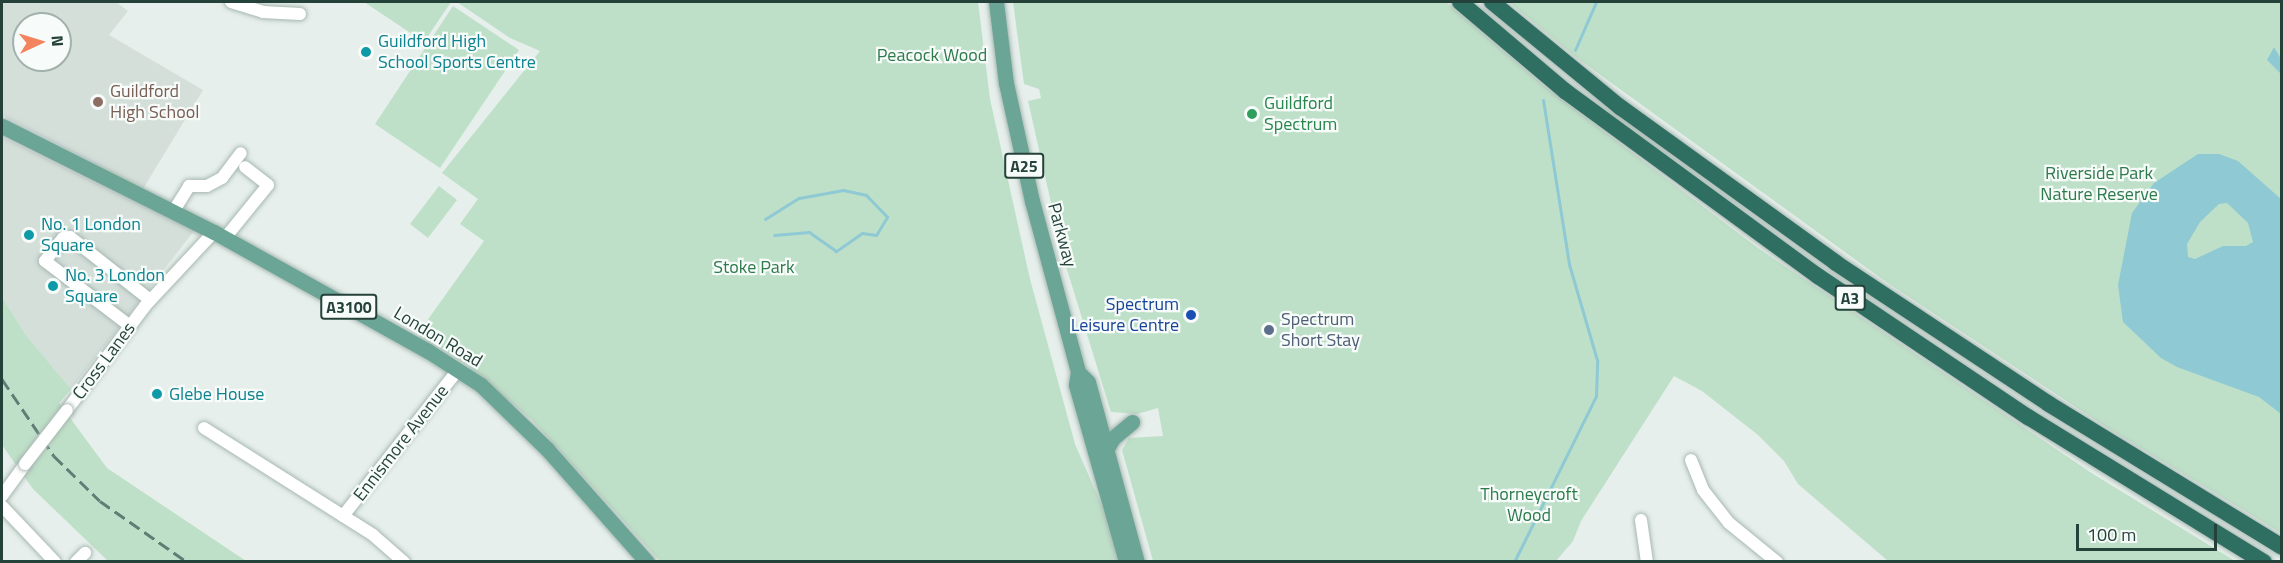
<!DOCTYPE html>
<html>
<head>
<meta charset="utf-8">
<style>
  body { margin:0 }
  #map { position:relative; width:2283px; height:563px; overflow:hidden; background:#e6efeb; font-family:"Titillium Web",sans-serif }
  div>[style] { position:absolute }
  [style*='--x'] { left:calc(var(--x)*1px); top:calc(var(--y)*1px); width:calc(var(--w)*1px); rotate:calc(var(--a)*1deg) }
  .built>* { inset:0; background:#d4dfda }
  .green>* { inset:0; background:#bfe0c8 }
  .water>* { inset:0; background:#8ec9d4 }
  .stream>* { height:3px; margin:-1.5px; padding:0 1.5px; transform-origin:1.5px; border-radius:1.5px; background:#8ec9d4 }
  .roads { filter:drop-shadow(0 0 2px #a8b8b2) drop-shadow(0 0 2px #a8b8b2) }
  .minor>* { height:12px; margin:-6px; padding:0 6px; transform-origin:6px; border-radius:6px; background:#fff }
  .major>* { height:15px; margin:-7.5px; padding:0 7.5px; transform-origin:7.5px; border-radius:7.5px; background:#6aa596 }
  .highway>* { height:16px; margin:-8px; padding:0 8px; transform-origin:8px; border-radius:8px; background:#2f6f62 }
  .rail>* { height:3px; margin-top:-1.5px; transform-origin:0; background:repeating-linear-gradient(90deg,#5f7d75 0 12px,transparent 0 18px) }
  .bridges { filter:drop-shadow(0 0 2px #a8b8b2) drop-shadow(0 0 2px #a8b8b2) }
  .minor-bridge>* { height:12px; margin:-6px; padding:0 6px; transform-origin:6px; border-radius:6px; background:#fff }
  .dots>* { width:16px; height:16px; translate:-50% -50%; box-sizing:border-box; border:3px solid #f7fbf9; border-radius:50% }
  span { translate:-50% -50%; white-space:nowrap; text-align:center; line-height:1.15; -webkit-text-stroke:4.5px #f7fbf9; paint-order:stroke }
  .shield-label span { padding:2px 4px; background:#f7fbf9; border:2px solid; border-radius:4px; -webkit-text-stroke-width:0 }
  .shield-label { font-size:16px; color:#24423a; font-weight:700 }
  .culture-label { font-size:18px; color:#0d838f }
  .left { translate:0 -50%; text-align:left }
  .park-label { font-size:18px; color:#2d7a4b }
  .education-label { font-size:18px; color:#785e54 }
  .leisure-label { font-size:18px; color:#27864d }
  .street-label { font-size:18px; color:#24423a }
  .transit-label { font-size:18px; color:#164399 }
  .right { translate:-100% -50%; text-align:right }
  .service-label { font-size:18px; color:#4e5e75 }
  .frame { position:absolute; inset:0; border:3px solid #24423a; pointer-events:none }
  .north { position:absolute; left:12px; top:12px; width:60px; height:60px; box-sizing:border-box; background:#f7fbf9; border:2px solid #a3b1ad; border-radius:50%; rotate:86deg; font-size:16px; font-weight:700; line-height:24px; text-align:center; color:#24423a }
  .north::after { content:''; display:block; margin:auto; width:21px; height:27px; background:#f4845f; clip-path:polygon(50% 0,100% 100%,50% 72%,0 100%) }
  .scale { position:absolute; left:2076px; top:524px; width:141px; height:27px; box-sizing:border-box; border:3px solid #24423a; border-top:0; padding-left:8px; font-size:18px; line-height:21px; white-space:nowrap; color:#24423a; -webkit-text-stroke:4px #f7fbf9; paint-order:stroke }
</style>
</head>
<body>
<div id="map">
  <div class="built">
    <div style="clip-path:polygon(evenodd,2px 2px,116px 2px,128px 11px,109px 35px,203px 90px,143px 189px,2px 115px,2px 2px,24px 24px,60px 24px,60px 60px,24px 60px,24px 24px)"></div>
    <div style="clip-path:polygon(2px 137px,194px 231px,71px 389px,26px 335px,2px 297px)"></div>
  </div>
  <div class="green">
    <div style="clip-path:polygon(364px 2px,451px 2px,424px 42px)"></div>
    <div style="clip-path:polygon(457px 2px,978px 2px,990px 99px,1030px 279px,1075px 444px,1126px 561px,660px 561px,532px 420px,465px 364px,420px 337px,419px 332px,484px 241px,460px 224px,478px 199px,442px 173px,540px 51px,510px 38px)"></div>
    <div style="clip-path:polygon(1013px 2px,1446px 2px,1544px 86px,1758px 248px,2093px 474px,2235px 561px,1888px 561px,1798px 484px,1784px 461px,1758px 435px,1702px 391px,1674px 376px,1581px 521px,1573px 541px,1556px 561px,1153px 561px,1122px 450px,1129px 438px,1163px 436px,1158px 408px,1137px 414px,1111px 412px,1064px 260px,1028px 101px,1041px 98px,1039px 89px,1024px 84px)"></div>
    <div style="clip-path:polygon(1509px 2px,2281px 2px,2281px 533px,2103px 425px,1889px 284px,1577px 58px)"></div>
    <div style="clip-path:polygon(453px 6px,519px 50px,440px 168px,375px 124px)"></div>
    <div style="clip-path:polygon(439px 186px,457px 200px,428px 238px,410px 224px)"></div>
    <div style="clip-path:polygon(2px 297px,26px 335px,71px 389px,59px 403px,107px 468px,246px 561px,108px 561px,33px 489px,2px 445px)"></div>
  </div>
  <div class="water">
    <div style="clip-path:polygon(2274px 47px,2281px 59px,2281px 74px,2267px 60px)"></div>
    <div style="clip-path:polygon(evenodd,2198px 154px,2219px 154px,2238px 161px,2281px 199px,2281px 414px,2259px 397px,2177px 367px,2161px 358px,2123px 322px,2118px 285px,2132px 213px,2154px 183px,2198px 154px,2227px 203px,2248px 223px,2253px 242px,2246px 246px,2223px 246px,2195px 259px,2188px 257px,2187px 244px,2200px 222px,2219px 204px,2227px 203px)"></div>
  </div>
  <div class="stream">
    <div style="--x:1575;--y:50;--w:52;--a:-66.4"></div>
    <div style="--x:765;--y:219;--w:40;--a:-32"></div>
    <div style="--x:799;--y:198;--w:45;--a:-10.3"></div>
    <div style="--x:843;--y:190;--w:24;--a:12"></div>
    <div style="--x:866;--y:195;--w:30;--a:46"></div>
    <div style="--x:887;--y:217;--w:21;--a:121"></div>
    <div style="--x:876;--y:235;--w:14;--a:-172"></div>
    <div style="--x:862;--y:233;--w:32;--a:145"></div>
    <div style="--x:836;--y:251;--w:33;--a:-145"></div>
    <div style="--x:809;--y:232;--w:35;--a:175"></div>
    <div style="--x:1514;--y:562;--w:185;--a:-63.7"></div>
    <div style="--x:1596;--y:396;--w:36;--a:-88"></div>
    <div style="--x:1597;--y:360;--w:100;--a:-106.3"></div>
    <div style="--x:1569;--y:264;--w:166;--a:-99"></div>
  </div>
  <div class="roads">
    <div class="minor">
      <div style="--x:231;--y:2;--w:34;--a:17"></div>
      <div style="--x:263;--y:12;--w:37;--a:3"></div>
      <div style="--x:173;--y:212;--w:31;--a:-58"></div>
      <div style="--x:189;--y:186;--w:18;--a:0"></div>
      <div style="--x:207;--y:186;--w:17;--a:-28"></div>
      <div style="--x:222;--y:178;--w:31;--a:-53"></div>
      <div style="--x:225;--y:238;--w:68;--a:-50.9"></div>
      <div style="--x:268;--y:185;--w:29;--a:-142"></div>
      <div style="--x:130;--y:326;--w:107;--a:-142.6"></div>
      <div style="--x:45;--y:261;--w:29;--a:-52"></div>
      <div style="--x:63;--y:238;--w:7;--a:-8"></div>
      <div style="--x:70;--y:237;--w:102;--a:38.2"></div>
      <div style="--x:67;--y:410;--w:130;--a:-53.1"></div>
      <div style="--x:145;--y:306;--w:101;--a:-47"></div>
      <div style="--x:204;--y:428;--w:200;--a:32.3"></div>
      <div style="--x:373;--y:535;--w:41;--a:41.1"></div>
      <div style="--x:1691;--y:460;--w:32;--a:68"></div>
      <div style="--x:1703;--y:490;--w:42;--a:51.8"></div>
      <div style="--x:1729;--y:523;--w:62;--a:39.1"></div>
      <div style="--x:2;--y:496;--w:39;--a:-54"></div>
      <div style="--x:2;--y:506;--w:77;--a:46.6"></div>
      <div style="--x:343;--y:516;--w:186;--a:-51.8"></div>
      <div style="--x:1641;--y:520;--w:42;--a:81.9"></div>
      <div style="--x:76;--y:562;--w:13;--a:-45"></div>
    </div>
    <div class="major">
      <div style="--x:996;--y:2;--w:82;--a:83"></div>
      <div style="--x:1006;--y:83;--w:121;--a:77.6"></div>
      <div style="--x:1032;--y:201;--w:177;--a:74.9"></div>
      <div style="--x:1078;--y:372;--w:13;--a:99"></div>
      <div style="--x:1076;--y:385;--w:184;--a:74.2"></div>
      <div style="--x:2;--y:126;--w:237;--a:26.6"></div>
      <div style="--x:214;--y:232;--w:245;--a:29.1"></div>
      <div style="--x:428;--y:351;--w:63;--a:32.7"></div>
      <div style="--x:481;--y:385;--w:92;--a:44.1"></div>
      <div style="--x:547;--y:449;--w:151;--a:48.5"></div>
      <div style="--x:1078;--y:372;--w:14;--a:45"></div>
      <div style="--x:1088;--y:382;--w:187;--a:74.8"></div>
      <div style="--x:1106;--y:450;--w:14;--a:-60"></div>
      <div style="--x:1113;--y:438;--w:25;--a:-40"></div>
    </div>
    <div class="highway">
      <div style="--x:1460;--y:2;--w:138;--a:40.3"></div>
      <div style="--x:1565;--y:91;--w:313;--a:36.2"></div>
      <div style="--x:1818;--y:276;--w:253;--a:33.9"></div>
      <div style="--x:2028;--y:417;--w:277;--a:31.6"></div>
      <div style="--x:1492;--y:2;--w:166;--a:39.4"></div>
      <div style="--x:1620;--y:107;--w:266;--a:35.8"></div>
      <div style="--x:1836;--y:263;--w:255;--a:33.5"></div>
      <div style="--x:2049;--y:404;--w:273;--a:31.5"></div>
    </div>
  </div>
  <div class="rail">
    <div style="--x:2;--y:379;--w:93;--a:56"></div>
    <div style="--x:54;--y:456;--w:64;--a:44.4"></div>
    <div style="--x:100;--y:501;--w:106;--a:35"></div>
  </div>
  <div class="bridges">
    <div class="minor-bridge">
      <div style="--x:25;--y:464;--w:68;--a:-52.1"></div>
    </div>
  </div>
  <div class="dots">
    <div style="left:366px;top:52px;background:#0f9aa8"></div>
    <div style="left:98px;top:102px;background:#8d6e63"></div>
    <div style="left:1252px;top:114px;background:#2e9e5b"></div>
    <div style="left:29px;top:235px;background:#0f9aa8"></div>
    <div style="left:53px;top:286px;background:#0f9aa8"></div>
    <div style="left:1191px;top:315px;background:#1a4fb4"></div>
    <div style="left:1269px;top:330px;background:#5c6f8a"></div>
    <div style="left:157px;top:394px;background:#0f9aa8"></div>
  </div>
  <div class="shield-label">
    <span style="left:1024px;top:166px">A25</span>
    <span style="left:1850px;top:298px">A3</span>
    <span style="left:349px;top:307px">A3100</span>
  </div>
  <div class="culture-label">
    <span class="left" style="left:378px;top:52px">Guildford High<br>School Sports Centre</span>
    <span class="left" style="left:41px;top:235px">No. 1 London<br>Square</span>
    <span class="left" style="left:65px;top:286px">No. 3 London<br>Square</span>
    <span class="left" style="left:169px;top:394px">Glebe House</span>
  </div>
  <div class="park-label">
    <span style="left:932px;top:55px">Peacock Wood</span>
    <span style="left:2099px;top:184px">Riverside Park<br>Nature Reserve</span>
    <span style="left:754px;top:267px">Stoke Park</span>
    <span style="left:1529px;top:505px">Thorneycroft<br>Wood</span>
  </div>
  <div class="education-label">
    <span class="left" style="left:110px;top:102px">Guildford<br>High School</span>
  </div>
  <div class="leisure-label">
    <span class="left" style="left:1264px;top:114px">Guildford<br>Spectrum</span>
  </div>
  <div class="street-label">
    <span style="left:1062px;top:235px;rotate:75deg">Parkway</span>
    <span style="left:438px;top:337px;rotate:31deg">London Road</span>
    <span style="left:104px;top:361px;rotate:-53deg">Cross Lanes</span>
    <span style="left:401px;top:443px;rotate:-52deg">Ennismore Avenue</span>
  </div>
  <div class="transit-label">
    <span class="right" style="left:1179px;top:315px">Spectrum<br>Leisure Centre</span>
  </div>
  <div class="service-label">
    <span class="left" style="left:1281px;top:330px">Spectrum<br>Short Stay</span>
  </div>
  <div class="frame"></div>
  <div class="north">N</div>
  <div class="scale">100 m</div>
</div>
</body>
</html>
